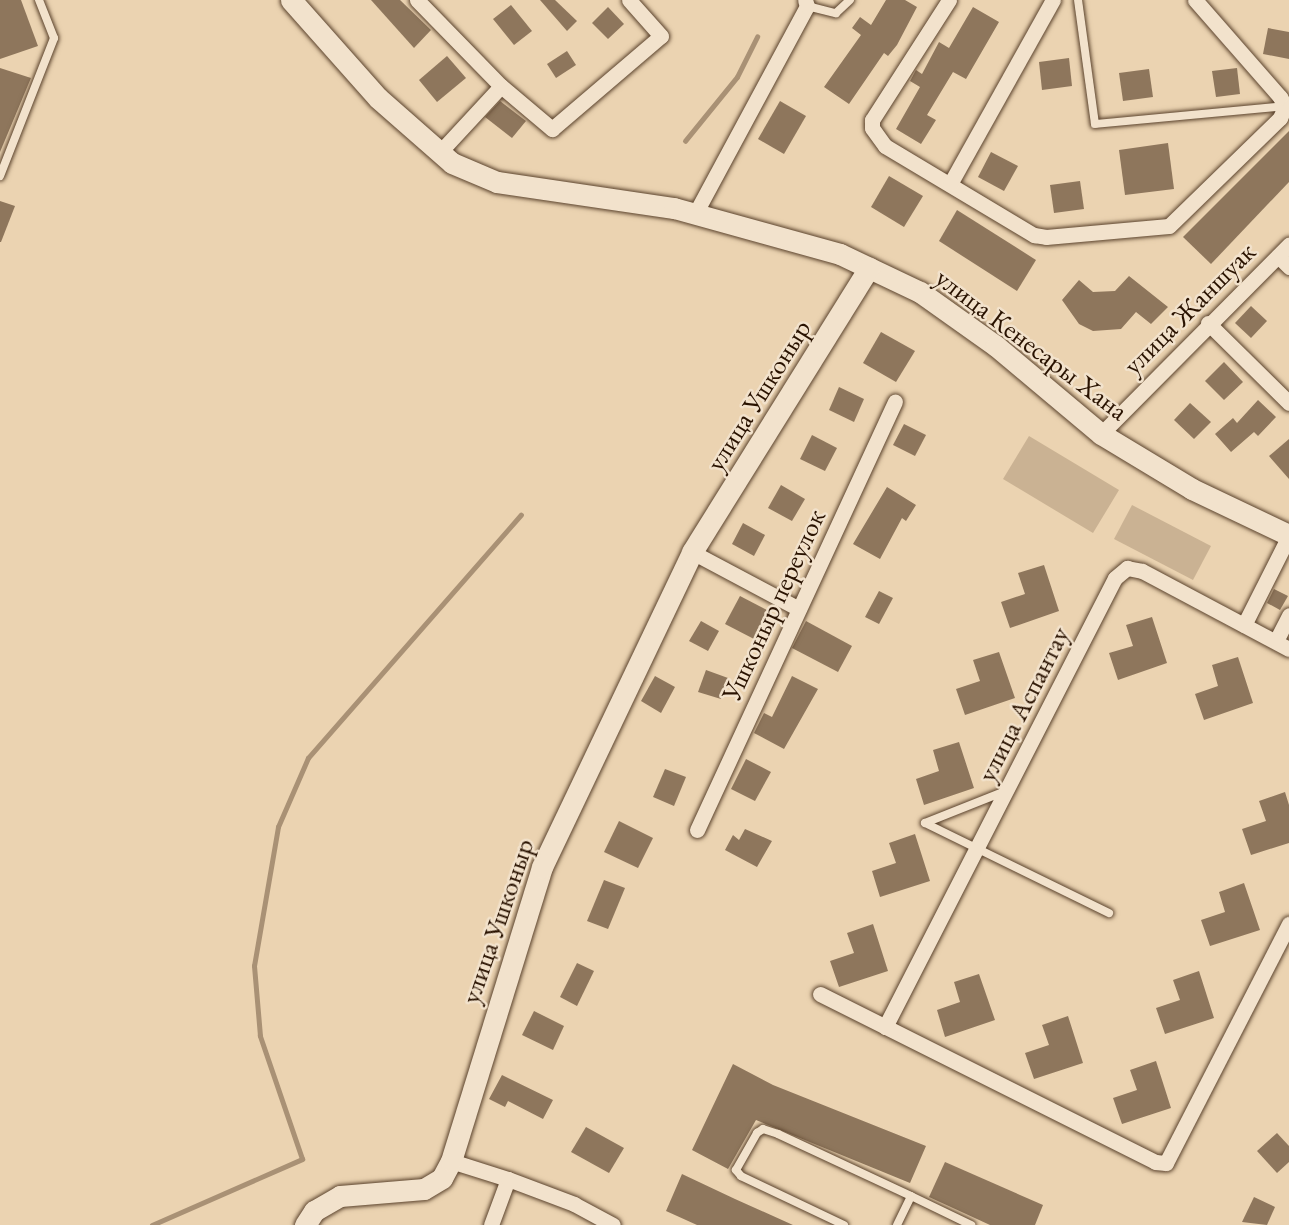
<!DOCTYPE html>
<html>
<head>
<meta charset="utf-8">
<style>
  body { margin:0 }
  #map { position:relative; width:1289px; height:1225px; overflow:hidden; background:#ebd3b1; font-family:"EB Garamond",serif }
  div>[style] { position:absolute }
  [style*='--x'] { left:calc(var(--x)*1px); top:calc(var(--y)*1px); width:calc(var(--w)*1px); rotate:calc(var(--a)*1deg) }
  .green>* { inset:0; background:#cab293 }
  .stream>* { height:4.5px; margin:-2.25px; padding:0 2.25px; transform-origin:2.25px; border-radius:2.25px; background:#a99175 }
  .building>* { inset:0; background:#8e765c }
  .roads { filter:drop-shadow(0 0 2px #5a422c) drop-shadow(0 0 2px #5a422c) }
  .lane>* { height:8px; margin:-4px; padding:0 4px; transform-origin:4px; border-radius:4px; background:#f2e2cc }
  .street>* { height:15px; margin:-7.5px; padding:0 7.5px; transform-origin:7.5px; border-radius:7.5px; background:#f2e2cc }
  .secondary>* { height:21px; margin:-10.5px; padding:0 10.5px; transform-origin:10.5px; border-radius:10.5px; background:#f2e2cc }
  span { translate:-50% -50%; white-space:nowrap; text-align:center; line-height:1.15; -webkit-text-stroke:5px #f2e2cc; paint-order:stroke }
  .street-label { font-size:27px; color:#291200 }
</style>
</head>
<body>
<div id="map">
  <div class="green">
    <div style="clip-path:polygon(1029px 436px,1119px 490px,1093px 533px,1003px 479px)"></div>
    <div style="clip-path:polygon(1132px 505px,1211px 546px,1193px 580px,1114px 539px)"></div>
  </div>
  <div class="stream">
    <div style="--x:685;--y:141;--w:82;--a:-50.9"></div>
    <div style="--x:737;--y:77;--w:45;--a:-63.4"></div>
    <div style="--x:152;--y:1225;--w:164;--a:-23.7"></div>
    <div style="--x:302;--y:1159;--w:130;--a:-108.9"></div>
    <div style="--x:260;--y:1036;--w:70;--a:-94.9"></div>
    <div style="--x:254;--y:966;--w:141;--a:-80.2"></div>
    <div style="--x:278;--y:827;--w:75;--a:-66.5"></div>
    <div style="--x:308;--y:758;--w:323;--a:-48.8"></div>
  </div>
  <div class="building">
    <div style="clip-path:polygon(0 0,21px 0,38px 46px,0 59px)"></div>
    <div style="clip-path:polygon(371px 0,400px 0,431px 30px,414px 48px)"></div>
    <div style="clip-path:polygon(540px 0,555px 0,577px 21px,567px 31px)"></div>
    <div style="clip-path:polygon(886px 0,905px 0,917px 7px,897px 45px,888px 56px,884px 53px,849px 104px,824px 87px,861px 35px,852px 28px,860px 17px,871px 25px)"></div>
    <div style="clip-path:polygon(511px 5px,532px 31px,514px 45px,493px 19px)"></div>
    <div style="clip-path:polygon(608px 7px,624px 24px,608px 39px,592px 23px)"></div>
    <div style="clip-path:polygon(973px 7px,999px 22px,966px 79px,953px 72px,927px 115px,936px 120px,921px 144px,896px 129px,920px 87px,910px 81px,916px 70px,922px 74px,939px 42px,949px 48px)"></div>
    <div style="clip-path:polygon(1268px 28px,1289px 32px,1289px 59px,1263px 54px)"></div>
    <div style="clip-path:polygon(567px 51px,576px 65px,556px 78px,547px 64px)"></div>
    <div style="clip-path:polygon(447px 56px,466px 78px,437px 102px,419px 80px)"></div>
    <div style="clip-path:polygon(1069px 58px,1072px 86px,1042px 90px,1039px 62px)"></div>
    <div style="clip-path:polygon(0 68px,31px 78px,0 152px)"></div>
    <div style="clip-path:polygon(1237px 68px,1240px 94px,1216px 97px,1212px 71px)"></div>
    <div style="clip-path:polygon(1149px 69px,1153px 97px,1123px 101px,1119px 73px)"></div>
    <div style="clip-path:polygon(500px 101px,526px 121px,512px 138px,485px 117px)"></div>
    <div style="clip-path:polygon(780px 101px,806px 116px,784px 154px,758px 139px)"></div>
    <div style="clip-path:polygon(1289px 131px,1289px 182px,1211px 264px,1183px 237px)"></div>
    <div style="clip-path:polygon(1168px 143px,1174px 189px,1125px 195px,1119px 150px)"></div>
    <div style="clip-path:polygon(991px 152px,1018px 166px,1004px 191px,978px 177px)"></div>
    <div style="clip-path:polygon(889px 176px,923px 196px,904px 227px,871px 207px)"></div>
    <div style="clip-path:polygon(1080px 181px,1084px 209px,1054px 213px,1050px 185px)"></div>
    <div style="clip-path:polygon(0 201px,15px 206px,1px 242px,0 242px)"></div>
    <div style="clip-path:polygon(957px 210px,1036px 260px,1017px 291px,939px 241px)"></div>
    <div style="clip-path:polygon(1129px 276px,1168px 307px,1151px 324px,1136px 312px,1121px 329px,1093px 331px,1079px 324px,1062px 300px,1079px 280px,1093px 292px,1115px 291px)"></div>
    <div style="clip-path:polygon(1251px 306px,1267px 321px,1251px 338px,1235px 323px)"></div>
    <div style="clip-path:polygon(881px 332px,915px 351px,896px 382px,863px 363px)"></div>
    <div style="clip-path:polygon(1224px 362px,1243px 382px,1224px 400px,1205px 381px)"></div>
    <div style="clip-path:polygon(839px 387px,864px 399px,854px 422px,829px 410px)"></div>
    <div style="clip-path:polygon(1258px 400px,1276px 417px,1258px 436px,1254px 432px,1231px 452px,1215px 434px,1233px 418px,1237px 423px)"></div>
    <div style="clip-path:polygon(1190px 403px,1211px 422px,1194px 439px,1174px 420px)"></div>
    <div style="clip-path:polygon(904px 424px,926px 435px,915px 456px,893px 445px)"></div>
    <div style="clip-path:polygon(812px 435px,837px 448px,825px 471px,800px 459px)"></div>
    <div style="clip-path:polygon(1289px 439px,1289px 479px,1269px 456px)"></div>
    <div style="clip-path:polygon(781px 485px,805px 499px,792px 521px,768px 508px)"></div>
    <div style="clip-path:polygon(887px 487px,916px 505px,906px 521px,902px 518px,880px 559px,853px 544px)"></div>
    <div style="clip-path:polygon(743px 523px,765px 535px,754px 556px,732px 544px)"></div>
    <div style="clip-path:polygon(1044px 565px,1059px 611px,1010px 628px,1001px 602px,1025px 594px,1018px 573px)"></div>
    <div style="clip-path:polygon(1274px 589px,1288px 596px,1280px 610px,1267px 603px)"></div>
    <div style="clip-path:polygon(879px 591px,893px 598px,879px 624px,865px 617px)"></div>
    <div style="clip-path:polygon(740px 596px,769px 611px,754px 639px,725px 624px)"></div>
    <div style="clip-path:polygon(1152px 617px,1167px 663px,1118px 680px,1109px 653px,1133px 646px,1126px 625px)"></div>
    <div style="clip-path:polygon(701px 621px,719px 631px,708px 651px,689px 641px)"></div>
    <div style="clip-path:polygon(806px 621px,852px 646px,838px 672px,792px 648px)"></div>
    <div style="clip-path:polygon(999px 652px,1015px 698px,965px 715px,956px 689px,980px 681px,973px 660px)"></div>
    <div style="clip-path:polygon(1238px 657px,1253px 703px,1204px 720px,1195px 694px,1218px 686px,1212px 665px)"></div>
    <div style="clip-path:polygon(706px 670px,728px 678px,721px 699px,698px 692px)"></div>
    <div style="clip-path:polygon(655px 676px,675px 687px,661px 713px,641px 701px)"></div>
    <div style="clip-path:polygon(792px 676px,818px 689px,784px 749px,754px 733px,764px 713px,772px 717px)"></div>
    <div style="clip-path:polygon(959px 742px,974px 788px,924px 805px,916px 779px,939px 771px,933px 750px)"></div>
    <div style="clip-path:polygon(746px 759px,771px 772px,755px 801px,731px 789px)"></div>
    <div style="clip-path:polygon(665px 769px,686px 777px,674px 806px,653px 797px)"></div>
    <div style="clip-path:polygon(1285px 792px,1289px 805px,1289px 843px,1251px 855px,1242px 829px,1266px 821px,1259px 801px)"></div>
    <div style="clip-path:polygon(619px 821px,653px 838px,638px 868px,604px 852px)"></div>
    <div style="clip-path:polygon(745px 829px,772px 841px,757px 867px,725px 850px,733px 835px,739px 840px)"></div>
    <div style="clip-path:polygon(915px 834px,930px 881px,880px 897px,872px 871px,896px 863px,889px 843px)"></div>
    <div style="clip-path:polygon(604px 880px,625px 888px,608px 929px,587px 921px)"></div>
    <div style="clip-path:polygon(1244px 883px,1260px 930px,1210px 946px,1201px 920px,1225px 912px,1219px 892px)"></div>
    <div style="clip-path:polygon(873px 924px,888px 971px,839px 987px,830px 961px,854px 953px,847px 933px)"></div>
    <div style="clip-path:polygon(577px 963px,594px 971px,577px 1006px,560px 997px)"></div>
    <div style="clip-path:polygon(1199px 971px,1214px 1018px,1165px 1034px,1156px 1008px,1180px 1000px,1173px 980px)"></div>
    <div style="clip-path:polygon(979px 974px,995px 1020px,945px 1037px,937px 1010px,960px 1002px,954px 982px)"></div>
    <div style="clip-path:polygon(534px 1011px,564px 1026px,553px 1050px,522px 1035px)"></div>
    <div style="clip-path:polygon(1068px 1016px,1083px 1063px,1034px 1079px,1025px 1053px,1049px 1045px,1042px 1025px)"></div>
    <div style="clip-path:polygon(1156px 1061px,1171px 1108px,1122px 1124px,1113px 1098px,1137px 1090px,1130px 1070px)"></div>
    <div style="clip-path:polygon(733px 1064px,773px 1085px,926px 1146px,910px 1183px,756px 1120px,728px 1169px,692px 1150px)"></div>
    <div style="clip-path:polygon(502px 1075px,553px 1100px,543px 1119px,508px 1101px,505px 1107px,489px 1099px)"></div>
    <div style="clip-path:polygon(586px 1127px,624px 1148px,609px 1173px,571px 1152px)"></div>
    <div style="clip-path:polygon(1277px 1133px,1289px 1146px,1289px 1162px,1277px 1173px,1257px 1151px)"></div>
    <div style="clip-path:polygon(945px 1162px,1043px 1205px,1035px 1225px,990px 1225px,929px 1197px)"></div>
    <div style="clip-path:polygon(682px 1174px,735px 1199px,793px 1225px,697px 1225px,666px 1211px)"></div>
    <div style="clip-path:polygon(1254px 1197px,1275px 1207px,1267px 1225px,1242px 1222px)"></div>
  </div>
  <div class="roads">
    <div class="lane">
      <div style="--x:1078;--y:0;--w:125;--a:82.2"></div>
      <div style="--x:1095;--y:124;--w:191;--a:-5.4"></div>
      <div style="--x:807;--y:6;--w:30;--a:14"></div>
      <div style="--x:836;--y:13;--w:19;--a:-43"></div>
      <div style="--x:0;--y:176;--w:148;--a:-68.6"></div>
      <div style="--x:54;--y:38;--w:41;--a:-111.5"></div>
      <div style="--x:1003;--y:792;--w:84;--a:158.3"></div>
      <div style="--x:925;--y:823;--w:205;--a:26.1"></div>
      <div style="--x:844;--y:1225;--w:114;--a:-154.6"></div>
      <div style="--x:741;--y:1176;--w:8;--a:-130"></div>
      <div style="--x:736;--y:1170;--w:43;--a:-60.4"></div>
      <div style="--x:757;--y:1133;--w:7;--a:-34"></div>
      <div style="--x:763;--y:1129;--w:16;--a:18"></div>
      <div style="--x:778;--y:1134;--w:147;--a:25"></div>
      <div style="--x:897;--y:1225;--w:32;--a:-64"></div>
      <div style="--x:911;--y:1196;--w:67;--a:25.8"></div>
    </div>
    <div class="street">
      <div style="--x:417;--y:0;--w:120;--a:45.7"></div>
      <div style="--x:501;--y:86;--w:67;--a:40.1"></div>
      <div style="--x:552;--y:129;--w:143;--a:-40.5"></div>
      <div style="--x:661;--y:36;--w:48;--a:-131.6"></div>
      <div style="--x:949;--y:0;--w:143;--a:122.7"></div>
      <div style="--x:872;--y:120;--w:8;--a:90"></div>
      <div style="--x:872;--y:128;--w:22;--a:54"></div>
      <div style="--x:885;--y:146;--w:174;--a:30.9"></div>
      <div style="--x:1034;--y:235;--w:12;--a:9"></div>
      <div style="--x:1046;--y:237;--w:123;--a:-5.1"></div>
      <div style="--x:1169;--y:226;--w:155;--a:-44.2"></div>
      <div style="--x:1280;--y:118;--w:13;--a:-67"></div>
      <div style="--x:1285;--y:106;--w:10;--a:-119"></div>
      <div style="--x:1280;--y:97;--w:129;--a:-131.2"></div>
      <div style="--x:439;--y:153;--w:91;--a:-47.2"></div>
      <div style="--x:950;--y:184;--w:211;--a:-60.8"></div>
      <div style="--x:695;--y:214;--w:236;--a:-61.7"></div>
      <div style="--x:807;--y:6;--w:6;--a:-108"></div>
      <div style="--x:1278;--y:256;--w:16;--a:45"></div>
      <div style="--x:1208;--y:323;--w:114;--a:44.6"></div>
      <div style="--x:1101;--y:434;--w:267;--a:-45.2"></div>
      <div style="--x:692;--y:552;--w:121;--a:28"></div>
      <div style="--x:1244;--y:625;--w:100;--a:-63.2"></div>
      <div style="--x:1276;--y:641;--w:29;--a:-63"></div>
      <div style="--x:697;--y:830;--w:472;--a:-65.2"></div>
      <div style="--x:820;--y:994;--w:375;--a:26.6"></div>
      <div style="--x:1155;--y:1162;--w:11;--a:5"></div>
      <div style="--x:1166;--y:1163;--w:269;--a:-62.8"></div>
      <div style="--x:885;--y:1027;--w:504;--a:-62.88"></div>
      <div style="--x:1115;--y:578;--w:16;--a:-40"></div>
      <div style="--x:1127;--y:568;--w:15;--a:11"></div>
      <div style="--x:1142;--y:571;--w:166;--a:28"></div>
      <div style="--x:451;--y:1161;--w:60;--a:17.5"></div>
      <div style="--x:508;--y:1179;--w:49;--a:110.3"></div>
      <div style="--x:508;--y:1179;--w:71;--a:20.7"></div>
      <div style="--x:574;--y:1204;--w:44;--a:28.3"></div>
    </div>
    <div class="secondary">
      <div style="--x:291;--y:0;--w:131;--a:48.4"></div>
      <div style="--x:378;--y:98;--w:98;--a:41.3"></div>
      <div style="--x:452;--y:163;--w:49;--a:22.9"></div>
      <div style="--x:497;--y:182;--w:179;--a:8.4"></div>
      <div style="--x:674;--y:208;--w:172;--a:15.5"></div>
      <div style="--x:840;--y:254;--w:89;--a:25.4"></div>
      <div style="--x:920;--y:292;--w:93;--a:35.4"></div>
      <div style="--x:996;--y:346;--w:137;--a:40"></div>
      <div style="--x:1101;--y:434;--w:106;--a:31.1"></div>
      <div style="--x:1192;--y:489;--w:107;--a:25.4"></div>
      <div style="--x:305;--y:1225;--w:17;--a:-57"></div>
      <div style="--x:314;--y:1211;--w:30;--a:-30"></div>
      <div style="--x:340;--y:1196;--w:84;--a:-4.8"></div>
      <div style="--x:424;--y:1189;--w:21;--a:-31"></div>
      <div style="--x:442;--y:1178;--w:19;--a:-62"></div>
      <div style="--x:451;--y:1161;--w:308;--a:-72.8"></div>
      <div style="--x:542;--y:867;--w:349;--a:-64.5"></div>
      <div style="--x:692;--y:552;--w:335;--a:-58.1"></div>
    </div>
  </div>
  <div class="street-label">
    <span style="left:1189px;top:308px;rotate:-45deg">улица Жаншуак</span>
    <span style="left:1032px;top:344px;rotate:37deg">улица Кенесары Хана</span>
    <span style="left:758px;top:395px;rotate:-58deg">улица Ушконыр</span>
    <span style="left:773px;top:605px;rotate:-65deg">Ушконыр переулок</span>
    <span style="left:1023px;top:704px;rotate:-63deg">улица Аспантау</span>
    <span style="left:497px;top:921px;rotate:-71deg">улица Ушконыр</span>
  </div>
</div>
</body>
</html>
